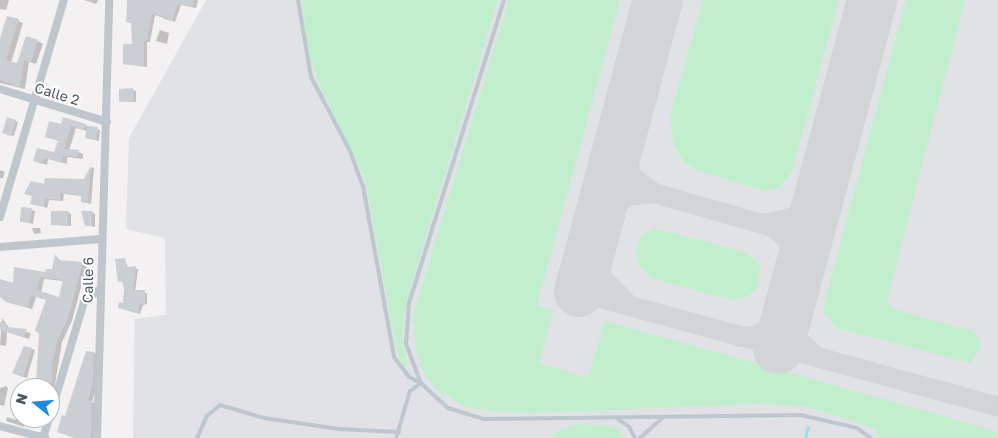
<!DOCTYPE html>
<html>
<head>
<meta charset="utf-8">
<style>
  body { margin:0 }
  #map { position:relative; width:998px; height:438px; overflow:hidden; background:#f3f1f1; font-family:"Golos Text",sans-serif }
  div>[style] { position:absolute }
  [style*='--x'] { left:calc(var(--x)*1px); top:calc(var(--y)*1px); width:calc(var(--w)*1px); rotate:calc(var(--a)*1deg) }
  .airport>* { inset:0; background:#e0e2e5 }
  .green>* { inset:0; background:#c1efcd }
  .shadow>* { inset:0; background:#0003 }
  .stream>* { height:2.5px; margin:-1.25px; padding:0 1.25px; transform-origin:1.25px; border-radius:1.25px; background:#8fe3ea }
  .taxiway>* { height:20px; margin:-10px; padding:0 10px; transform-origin:10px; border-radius:10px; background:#d3d4d6 }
  .runway>* { height:50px; margin:-25px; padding:0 25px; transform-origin:25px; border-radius:25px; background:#d3d4d6 }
  .building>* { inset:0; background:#cbced3 }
  .service>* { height:4px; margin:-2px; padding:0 2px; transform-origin:2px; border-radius:2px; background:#bdc7cd }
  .minor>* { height:8px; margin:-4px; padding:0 4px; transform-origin:4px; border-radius:4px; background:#bdc7cd }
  span { translate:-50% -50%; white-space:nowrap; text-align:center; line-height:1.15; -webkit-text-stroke:4px #fff; paint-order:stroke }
  .street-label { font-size:14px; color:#49565e }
  .north { position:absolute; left:10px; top:378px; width:50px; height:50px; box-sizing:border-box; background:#fff; border:1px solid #b6bbbf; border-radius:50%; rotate:287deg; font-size:14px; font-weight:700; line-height:20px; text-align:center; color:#49565e }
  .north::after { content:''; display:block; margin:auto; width:18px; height:22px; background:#1e8bdf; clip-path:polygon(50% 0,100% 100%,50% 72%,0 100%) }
</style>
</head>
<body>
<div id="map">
  <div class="airport">
    <div style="clip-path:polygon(206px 0,998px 0,998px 438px,133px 438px,135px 319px,166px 315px,165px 238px,126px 229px,129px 138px)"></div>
  </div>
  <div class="green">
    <div style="clip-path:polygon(303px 0,498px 0,407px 298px,402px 337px,408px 367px,403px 366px,398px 354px,394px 336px,365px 177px,319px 84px,307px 47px)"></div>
    <div style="clip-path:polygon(509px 0,620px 0,537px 305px,554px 311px,539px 363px,588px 378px,605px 321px,962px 421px,998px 432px,998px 438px,880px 438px,873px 428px,807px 406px,756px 404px,532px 413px,493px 411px,466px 407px,436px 389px,424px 373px,417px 354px,413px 315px)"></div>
    <div style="clip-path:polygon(703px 0,839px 0,792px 172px,779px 189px,762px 190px,695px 170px,684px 162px,674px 146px,670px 116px)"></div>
    <div style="clip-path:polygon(906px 0,965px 0,887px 301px,893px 309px,973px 331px,980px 340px,980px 348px,971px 363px,836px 328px,824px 313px,825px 300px)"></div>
    <div style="clip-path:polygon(654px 228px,747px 253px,760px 266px,758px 288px,747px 297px,731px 300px,651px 278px,640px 267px,636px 252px,641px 236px)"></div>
    <div style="clip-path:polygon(577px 424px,613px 427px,620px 431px,625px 438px,550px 438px,556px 432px)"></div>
  </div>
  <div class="shadow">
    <div style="clip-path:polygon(0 0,9px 0,6px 10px,0 9px)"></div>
    <div style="clip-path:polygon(84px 0,98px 0,96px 4px)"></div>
    <div style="clip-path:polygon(129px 0,198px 0,196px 8px,181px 5px,175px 22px,155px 15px,150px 42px,147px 42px,147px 67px,124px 64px,134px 45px)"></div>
    <div style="clip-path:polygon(18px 21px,23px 23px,11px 63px,18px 65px,38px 41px,43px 44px,36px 64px,29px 62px,25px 89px,0 83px,0 43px)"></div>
    <div style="clip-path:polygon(160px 30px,169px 33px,167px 44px,156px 41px)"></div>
    <div style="clip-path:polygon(133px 90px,136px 91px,136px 102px,120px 101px)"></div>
    <div style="clip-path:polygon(15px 121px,18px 122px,14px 136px,6px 134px)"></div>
    <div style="clip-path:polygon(85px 125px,100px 130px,99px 141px,86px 138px,87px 131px,76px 128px,69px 151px,78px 152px,83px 154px,83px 159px,67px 157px,67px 164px,48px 159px,47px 165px,35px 161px,55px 154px,59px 141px,46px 136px,62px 126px)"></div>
    <div style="clip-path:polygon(0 163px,0 170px,5px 172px,3px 178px,0 178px)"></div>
    <div style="clip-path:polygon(92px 167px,94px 168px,91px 204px,82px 202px,82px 196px,64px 194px,63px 201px,49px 200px,47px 208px,32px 203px,33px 196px,25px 193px,31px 183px,45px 186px,85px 180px)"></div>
    <div style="clip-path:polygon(23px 208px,35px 211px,33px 224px,21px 221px)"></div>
    <div style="clip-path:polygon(68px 212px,71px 214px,71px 226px,53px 225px)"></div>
    <div style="clip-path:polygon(92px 212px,95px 214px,95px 227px,86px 225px)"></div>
    <div style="clip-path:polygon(32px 228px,40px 228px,41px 233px,34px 234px)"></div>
    <div style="clip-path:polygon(evenodd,56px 256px,61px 261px,87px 265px,72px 321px,62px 342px,52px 402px,50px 388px,23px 388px,24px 385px,37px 384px,47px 300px,36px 297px,32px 309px,12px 303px,0 290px,0 282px,14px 285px,47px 274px,53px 270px,56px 256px,44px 279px,64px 281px,59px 298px,41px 293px,44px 279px)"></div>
    <div style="clip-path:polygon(125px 260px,128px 268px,138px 269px,135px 292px,147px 293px,147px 304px,143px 305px,140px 314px,122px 309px,125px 289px,124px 282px,119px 281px)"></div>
    <div style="clip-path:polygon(2px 318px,10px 329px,31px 333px,29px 339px,7px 332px,6px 346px,0 345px)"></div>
    <div style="clip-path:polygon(25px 347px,35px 350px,27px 378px,16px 374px)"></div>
    <div style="clip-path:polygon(93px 353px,98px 355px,97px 385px,92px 402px,96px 404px,95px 438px,75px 438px,66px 418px)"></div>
    <div style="clip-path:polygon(6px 386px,8px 388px,4px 406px,0 405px,0 388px)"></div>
    <div style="clip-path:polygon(20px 403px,20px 418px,33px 418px,32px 421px,26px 419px,24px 427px,6px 421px,7px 417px,16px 420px)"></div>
  </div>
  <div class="stream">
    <div style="--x:805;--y:438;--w:11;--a:-75"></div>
  </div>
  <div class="taxiway">
    <div style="--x:654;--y:193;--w:124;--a:15.9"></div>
    <div style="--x:773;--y:227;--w:16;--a:40"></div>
    <div style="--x:785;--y:237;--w:17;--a:59"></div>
    <div style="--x:794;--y:252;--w:25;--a:83"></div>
    <div style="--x:600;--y:217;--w:34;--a:-38"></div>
    <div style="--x:627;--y:196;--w:27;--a:-6"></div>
    <div style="--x:654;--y:193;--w:25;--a:-143"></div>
    <div style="--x:634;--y:178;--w:34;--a:-118"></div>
    <div style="--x:766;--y:224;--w:36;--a:-14"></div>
    <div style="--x:801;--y:215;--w:34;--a:-52"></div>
    <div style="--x:591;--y:250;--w:30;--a:69"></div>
    <div style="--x:602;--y:278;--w:35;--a:45"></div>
    <div style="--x:579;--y:292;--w:434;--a:15.3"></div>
    <div style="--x:791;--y:300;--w:38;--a:83"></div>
    <div style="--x:796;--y:338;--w:28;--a:42"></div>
    <div style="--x:740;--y:337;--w:15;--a:-4"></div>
    <div style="--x:755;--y:336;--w:22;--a:-27"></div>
    <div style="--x:775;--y:326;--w:31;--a:-58"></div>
  </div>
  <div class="runway">
    <div style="--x:579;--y:292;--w:302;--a:-74.9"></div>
    <div style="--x:778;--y:349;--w:361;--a:-74.9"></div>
  </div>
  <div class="building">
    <div style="clip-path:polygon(127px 0,194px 0,193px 7px,178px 4px,172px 21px,163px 19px,164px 16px,152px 14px,147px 41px,144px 41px,144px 66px,123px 64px,123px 44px,132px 44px,131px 23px,126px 22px)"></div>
    <div style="clip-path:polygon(7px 16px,19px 19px,6px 60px,17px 63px,26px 36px,38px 40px,31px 62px,24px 60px,20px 87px,0 80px,0 38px)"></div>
    <div style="clip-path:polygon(133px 88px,134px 101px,119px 102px,119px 89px)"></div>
    <div style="clip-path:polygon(7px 117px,16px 120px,11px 136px,2px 133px)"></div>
    <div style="clip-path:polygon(63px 117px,86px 124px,84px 130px,71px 126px,64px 149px,79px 150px,78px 157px,63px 156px,62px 162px,44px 158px,42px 164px,33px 161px,37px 148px,54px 152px,58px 141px,45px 137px,49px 121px,61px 124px)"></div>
    <div style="clip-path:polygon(87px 126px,98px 127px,96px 140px,85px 138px)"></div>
    <div style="clip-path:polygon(91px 165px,88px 203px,81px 202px,81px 195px,60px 193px,60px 200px,45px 199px,44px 207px,30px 204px,32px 196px,24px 194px,31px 181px,44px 184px,45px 178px,84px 179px)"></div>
    <div style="clip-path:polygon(21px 207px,32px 208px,30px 223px,20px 222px)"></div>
    <div style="clip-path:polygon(51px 211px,68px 211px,68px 225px,51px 225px)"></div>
    <div style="clip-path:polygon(81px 211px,92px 211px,92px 226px,85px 226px)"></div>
    <div style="clip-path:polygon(evenodd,55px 254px,58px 260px,83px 262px,68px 319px,58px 339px,52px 364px,52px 381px,49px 388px,27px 388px,27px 384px,36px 383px,39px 334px,35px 330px,46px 300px,31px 295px,28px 308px,6px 302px,0 297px,0 279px,13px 283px,14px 267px,45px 272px,46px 269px,52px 269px,55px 254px,40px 277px,63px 280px,59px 297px,37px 290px,40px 277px)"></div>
    <div style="clip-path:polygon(125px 258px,126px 267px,136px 266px,133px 290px,145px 290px,145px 304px,140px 304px,138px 313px,118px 308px,119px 302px,123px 303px,124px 289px,122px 281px,118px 282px,115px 259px)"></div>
    <div style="clip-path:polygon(0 322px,7px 324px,6px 327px,27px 329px,24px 337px,0 330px)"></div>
    <div style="clip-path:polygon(24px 346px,32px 348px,23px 377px,12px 373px)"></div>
    <div style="clip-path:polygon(86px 351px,94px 352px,93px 382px,88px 400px,92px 401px,91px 438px,75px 438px,57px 432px,62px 415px,65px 416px)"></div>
  </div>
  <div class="service">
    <div style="--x:298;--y:0;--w:78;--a:80.4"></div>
    <div style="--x:311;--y:77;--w:84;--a:62.2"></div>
    <div style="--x:350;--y:151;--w:37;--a:70"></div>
    <div style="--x:363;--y:186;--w:174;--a:79.7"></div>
    <div style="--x:394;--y:357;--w:25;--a:53"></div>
    <div style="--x:409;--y:377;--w:13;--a:27"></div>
    <div style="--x:504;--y:0;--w:318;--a:107.4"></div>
    <div style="--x:409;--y:303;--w:41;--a:94.2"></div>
    <div style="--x:406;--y:344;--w:42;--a:69"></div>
    <div style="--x:421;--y:383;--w:37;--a:43"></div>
    <div style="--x:448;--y:408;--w:37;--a:17"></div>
    <div style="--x:483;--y:419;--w:318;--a:-0.7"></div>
    <div style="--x:801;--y:415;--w:57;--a:13.1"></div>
    <div style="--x:857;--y:428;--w:17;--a:36"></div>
    <div style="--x:618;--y:419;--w:14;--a:36"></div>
    <div style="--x:629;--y:427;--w:13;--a:61"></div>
    <div style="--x:197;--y:438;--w:24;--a:-66"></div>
    <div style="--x:207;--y:416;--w:17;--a:-40"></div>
    <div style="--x:220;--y:405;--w:46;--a:16.5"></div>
    <div style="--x:264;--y:418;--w:76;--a:8.3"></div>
    <div style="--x:339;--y:429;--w:60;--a:2.9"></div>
    <div style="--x:396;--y:438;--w:49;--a:-73.4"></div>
    <div style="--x:410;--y:391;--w:14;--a:-36"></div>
    <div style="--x:640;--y:438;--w:30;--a:-42"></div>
  </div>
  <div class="minor">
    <div style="--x:0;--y:89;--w:112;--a:17.1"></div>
    <div style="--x:0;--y:217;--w:226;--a:-73.6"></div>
    <div style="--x:0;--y:247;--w:101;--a:-4.5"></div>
    <div style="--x:50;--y:416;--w:119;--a:-73.4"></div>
    <div style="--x:84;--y:302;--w:21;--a:-39"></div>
    <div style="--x:0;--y:426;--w:47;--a:14.9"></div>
    <div style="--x:43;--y:438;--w:21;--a:-73"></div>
    <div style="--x:97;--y:438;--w:438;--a:-88.4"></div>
  </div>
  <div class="street-label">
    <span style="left:57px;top:94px;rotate:17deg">Calle 2</span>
    <span style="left:88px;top:280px;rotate:-89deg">Calle 6</span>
  </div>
  <div class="north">N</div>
</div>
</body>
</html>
